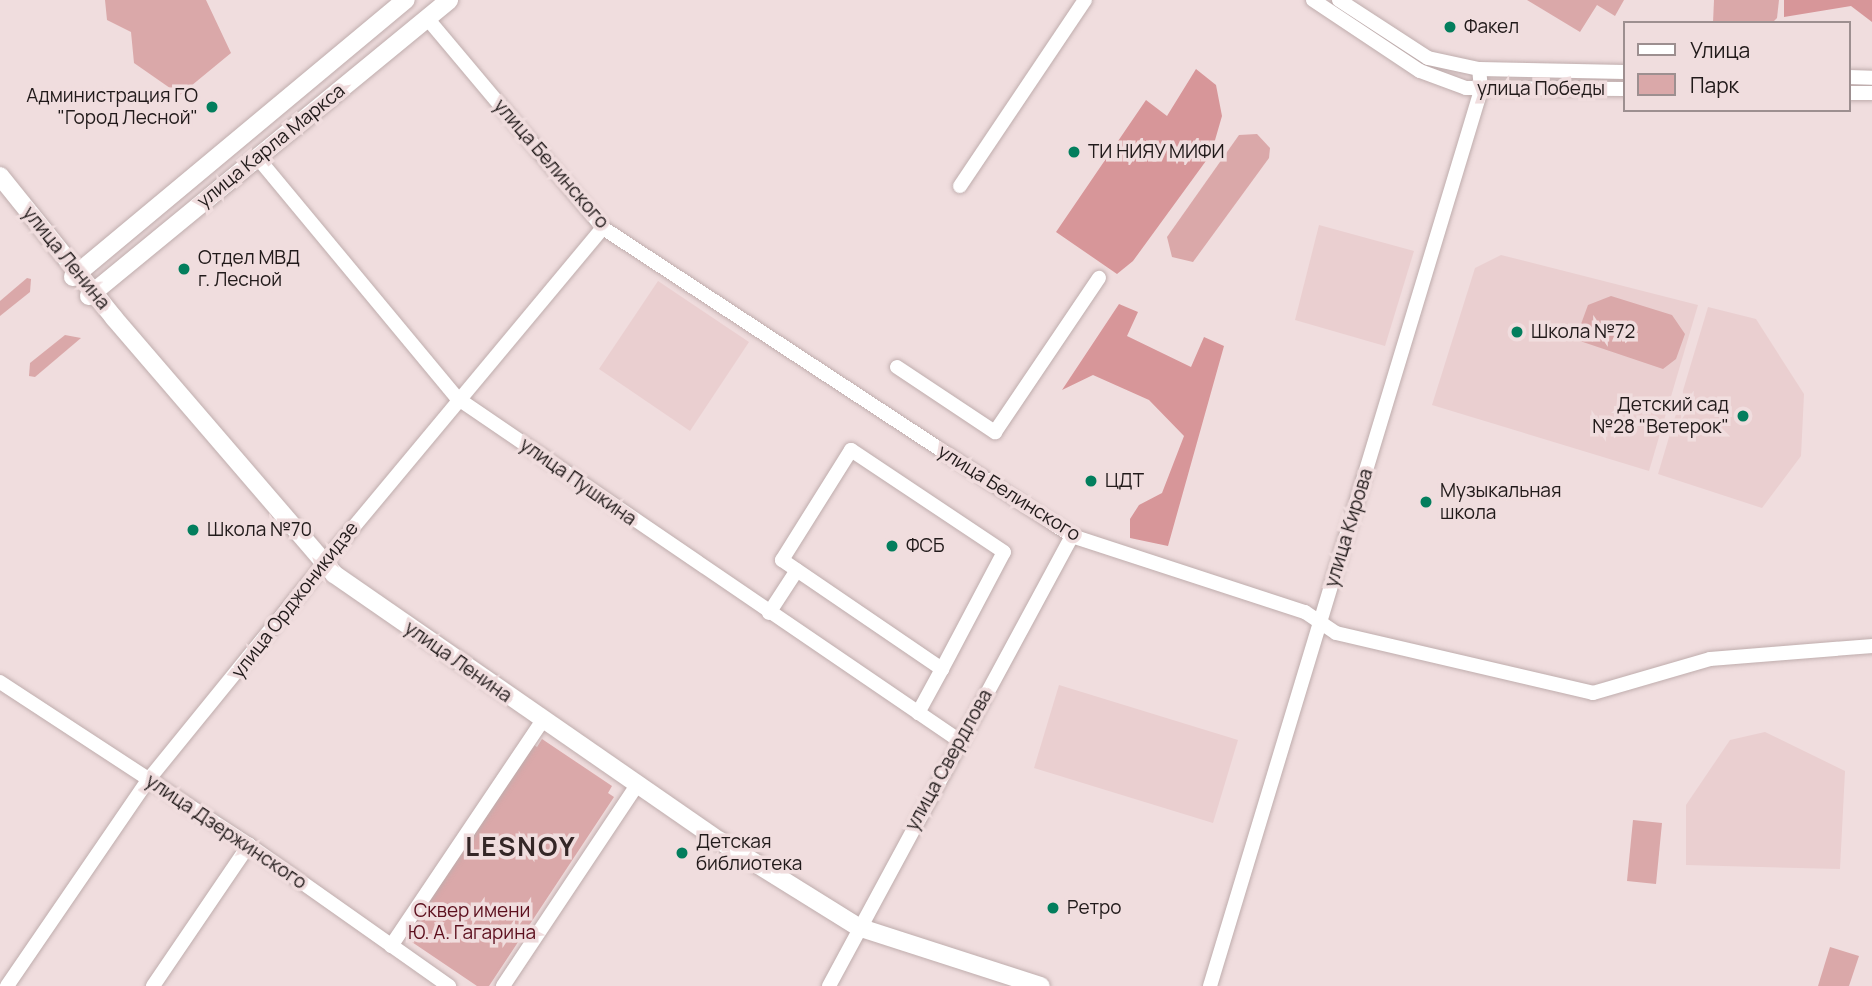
<!DOCTYPE html>
<html>
<head>
<meta charset="utf-8">
<style>
  body { margin:0 }
  #map { position:relative; width:1872px; height:986px; overflow:hidden; background:#f0ddde; font-family:Manrope,sans-serif }
  div>[style] { position:absolute }
  [style*='--x'] { left:calc(var(--x)*1px); top:calc(var(--y)*1px); width:calc(var(--w)*1px); rotate:calc(var(--a)*1deg) }
  .built>* { inset:0; background:#eacfd0 }
  .green>* { inset:0; background:#daa8a9 }
  .forest>* { inset:0; background:#d79699 }
  .roads { filter:drop-shadow(0 0 2px #bfadad) drop-shadow(0 0 2px #bfadad) }
  .minor>* { height:14px; margin:-7px; padding:0 7px; transform-origin:7px; border-radius:7px; background:#fff }
  .major>* { height:18px; margin:-9px; padding:0 9px; transform-origin:9px; border-radius:9px; background:#fff }
  .dots>* { width:19px; height:19px; translate:-50% -50%; box-sizing:border-box; border:4px solid #f0ddde; border-radius:50% }
  span { translate:-50% -50%; white-space:nowrap; text-align:center; line-height:1.15; -webkit-text-stroke:7px #f0ddde; paint-order:stroke }
  .poi-label { font-size:19px; color:#211a1a }
  .left { translate:0 -50%; text-align:left }
  .right { translate:-100% -50%; text-align:right }
  .street-label { font-size:19px; color:#211a1a }
  .park-label { font-size:19px; color:#5c0f1d }
  .district-label { font-size:26px; color:#342727; font-weight:700; letter-spacing:2px }
  .legend { position:absolute; left:1623px; top:21px; width:228px; height:91px; box-sizing:border-box; background:#f0ddde; border:2px solid #9d8f90; margin:0; padding:9px 12px; list-style:none; font-size:21px; color:#211a1a }
  .legend li { display:flex; align-items:center; gap:14px; height:35px }
  .legend b { width:35px; border:2px solid #9d8f90 }
</style>
</head>
<body>
<div id="map">
  <div class="built">
    <div style="clip-path:polygon(1319px 225px,1414px 251px,1385px 346px,1295px 320px)"></div>
    <div style="clip-path:polygon(1501px 255px,1698px 305px,1649px 471px,1432px 405px,1475px 268px)"></div>
    <div style="clip-path:polygon(658px 281px,749px 342px,690px 431px,599px 369px)"></div>
    <div style="clip-path:polygon(1708px 307px,1756px 319px,1804px 394px,1801px 456px,1762px 508px,1658px 474px)"></div>
    <div style="clip-path:polygon(1059px 685px,1238px 740px,1213px 823px,1034px 768px)"></div>
    <div style="clip-path:polygon(1765px 732px,1845px 771px,1840px 869px,1686px 865px,1686px 805px,1730px 740px)"></div>
  </div>
  <div class="green">
    <div style="clip-path:polygon(105px 0,206px 0,231px 53px,180px 95px,134px 63px,131px 32px,107px 20px)"></div>
    <div style="clip-path:polygon(1527px 0,1624px 0,1615px 16px,1597px 5px,1580px 32px)"></div>
    <div style="clip-path:polygon(1714px 0,1779px 0,1777px 18px,1772px 23px,1713px 23px)"></div>
    <div style="clip-path:polygon(1257px 134px,1270px 148px,1269px 158px,1193px 262px,1172px 257px,1167px 237px,1239px 135px)"></div>
    <div style="clip-path:polygon(27px 278px,31px 279px,30px 292px,0 316px,0 301px)"></div>
    <div style="clip-path:polygon(1611px 296px,1672px 315px,1685px 334px,1676px 359px,1663px 369px,1574px 339px,1576px 332px,1584px 334px,1581px 324px,1588px 305px)"></div>
    <div style="clip-path:polygon(65px 335px,81px 338px,35px 377px,29px 376px,30px 363px)"></div>
    <div style="clip-path:polygon(542px 739px,612px 786px,608px 793px,614px 797px,489px 986px,477px 986px,403px 936px,531px 743px,537px 747px)"></div>
    <div style="clip-path:polygon(1633px 820px,1662px 823px,1656px 884px,1627px 881px)"></div>
    <div style="clip-path:polygon(1830px 947px,1859px 956px,1849px 986px,1818px 986px)"></div>
  </div>
  <div class="forest">
    <div style="clip-path:polygon(1784px 0,1872px 0,1872px 22px,1851px 6px,1784px 17px)"></div>
    <div style="clip-path:polygon(1196px 69px,1216px 85px,1222px 116px,1211px 154px,1133px 261px,1117px 274px,1056px 232px,1146px 100px,1167px 116px)"></div>
    <div style="clip-path:polygon(1119px 304px,1138px 312px,1127px 336px,1191px 367px,1204px 337px,1224px 346px,1168px 546px,1130px 538px,1130px 519px,1139px 505px,1162px 493px,1184px 436px,1149px 400px,1093px 375px,1062px 390px)"></div>
  </div>
  <div class="roads">
    <div class="minor">
      <div style="--x:1313;--y:0;--w:128;--a:33.6"></div>
      <div style="--x:1420;--y:71;--w:49;--a:20.3"></div>
      <div style="--x:1466;--y:88;--w:159;--a:0.4"></div>
      <div style="--x:1339;--y:0;--w:106;--a:33.1"></div>
      <div style="--x:1428;--y:58;--w:52;--a:12.2"></div>
      <div style="--x:1479;--y:69;--w:146;--a:1.2"></div>
      <div style="--x:427;--y:18;--w:274;--a:50"></div>
      <div style="--x:603;--y:228;--w:561;--a:33.29"></div>
      <div style="--x:1072;--y:536;--w:245;--a:18.1"></div>
      <div style="--x:1305;--y:612;--w:37;--a:34"></div>
      <div style="--x:1336;--y:633;--w:264;--a:13.1"></div>
      <div style="--x:1593;--y:693;--w:122;--a:-16.2"></div>
      <div style="--x:1710;--y:659;--w:163;--a:-4.6"></div>
      <div style="--x:1849;--y:77;--w:23;--a:2"></div>
      <div style="--x:1849;--y:93;--w:23;--a:0"></div>
      <div style="--x:257;--y:157;--w:313;--a:50.3"></div>
      <div style="--x:457;--y:398;--w:609;--a:34.29"></div>
      <div style="--x:960;--y:186;--w:224;--a:-56.1"></div>
      <div style="--x:897;--y:367;--w:118;--a:33.6"></div>
      <div style="--x:995;--y:432;--w:186;--a:-56"></div>
      <div style="--x:322;--y:565;--w:439;--a:-50.2"></div>
      <div style="--x:769;--y:613;--w:51;--a:-56.9"></div>
      <div style="--x:0;--y:682;--w:298;--a:33.2"></div>
      <div style="--x:249;--y:845;--w:245;--a:35.2"></div>
      <div style="--x:918;--y:713;--w:50;--a:-61.4"></div>
      <div style="--x:942;--y:669;--w:132;--a:-62.1"></div>
      <div style="--x:1004;--y:552;--w:184;--a:-146.3"></div>
      <div style="--x:851;--y:450;--w:130;--a:122.1"></div>
      <div style="--x:782;--y:560;--w:194;--a:34.3"></div>
      <div style="--x:391;--y:946;--w:271;--a:-56.1"></div>
      <div style="--x:7;--y:986;--w:251;--a:-55.6"></div>
      <div style="--x:149;--y:779;--w:267;--a:-50.9"></div>
      <div style="--x:153;--y:986;--w:171;--a:-55.8"></div>
      <div style="--x:503;--y:986;--w:242;--a:-56.3"></div>
      <div style="--x:829;--y:986;--w:511;--a:-61.63"></div>
      <div style="--x:1210;--y:986;--w:936;--a:-73.17"></div>
      <div style="--x:1481;--y:90;--w:21;--a:-95"></div>
    </div>
    <div class="major">
      <div style="--x:0;--y:176;--w:182;--a:51.2"></div>
      <div style="--x:114;--y:318;--w:338;--a:49.3"></div>
      <div style="--x:334;--y:574;--w:469;--a:34.7"></div>
      <div style="--x:720;--y:841;--w:163;--a:31.9"></div>
      <div style="--x:858;--y:927;--w:192;--a:17.9"></div>
      <div style="--x:73;--y:277;--w:433;--a:-39.8"></div>
      <div style="--x:89;--y:296;--w:466;--a:-39.4"></div>
    </div>
  </div>
  <div class="dots">
    <div style="left:1450px;top:27px;background:#037e5d"></div>
    <div style="left:212px;top:107px;background:#037e5d"></div>
    <div style="left:1074px;top:152px;background:#037e5d"></div>
    <div style="left:184px;top:269px;background:#037e5d"></div>
    <div style="left:1517px;top:332px;background:#037e5d"></div>
    <div style="left:1743px;top:416px;background:#037e5d"></div>
    <div style="left:1091px;top:481px;background:#037e5d"></div>
    <div style="left:1426px;top:502px;background:#037e5d"></div>
    <div style="left:193px;top:530px;background:#037e5d"></div>
    <div style="left:892px;top:546px;background:#037e5d"></div>
    <div style="left:682px;top:853px;background:#037e5d"></div>
    <div style="left:1053px;top:908px;background:#037e5d"></div>
  </div>
  <div class="poi-label">
    <span class="left" style="left:1464px;top:27px">Факел</span>
    <span class="right" style="left:198px;top:107px">Администрация ГО<br>"Город Лесной"</span>
    <span class="left" style="left:1088px;top:152px">ТИ НИЯУ МИФИ</span>
    <span class="left" style="left:198px;top:269px">Отдел МВД<br>г. Лесной</span>
    <span class="left" style="left:1531px;top:332px">Школа №72</span>
    <span class="right" style="left:1729px;top:416px">Детский сад<br>№28 "Ветерок"</span>
    <span class="left" style="left:1105px;top:481px">ЦДТ</span>
    <span class="left" style="left:1440px;top:502px">Музыкальная<br>школа</span>
    <span class="left" style="left:207px;top:530px">Школа №70</span>
    <span class="left" style="left:906px;top:546px">ФСБ</span>
    <span class="left" style="left:696px;top:853px">Детская<br>библиотека</span>
    <span class="left" style="left:1067px;top:908px">Ретро</span>
  </div>
  <div class="street-label">
    <span style="left:1541px;top:89px">улица Победы</span>
    <span style="left:271px;top:146px;rotate:-39deg">улица Карла Маркса</span>
    <span style="left:551px;top:164px;rotate:49deg">улица Белинского</span>
    <span style="left:66px;top:258px;rotate:51deg">улица Ленина</span>
    <span style="left:578px;top:482px;rotate:35deg">улица Пушкина</span>
    <span style="left:1009px;top:493px;rotate:32deg">улица Белинского</span>
    <span style="left:1349px;top:528px;rotate:-73deg">улица Кирова</span>
    <span style="left:295px;top:600px;rotate:-52deg">улица Орджоникидзе</span>
    <span style="left:458px;top:662px;rotate:35deg">улица Ленина</span>
    <span style="left:949px;top:760px;rotate:-61deg">улица Свердлова</span>
    <span style="left:226px;top:832px;rotate:34deg">улица Дзержинского</span>
  </div>
  <div class="park-label">
    <span style="left:472px;top:922px">Сквер имени<br>Ю. А. Гагарина</span>
  </div>
  <div class="district-label">
    <span style="left:521px;top:847px">LESNOY</span>
  </div>
  <ul class="legend">
  <li><b style="height:9px;background:#fff"></b>Улица</li>
  <li><b style="height:19px;background:#daa8a9"></b>Парк</li>
  </ul>
</div>
</body>
</html>
